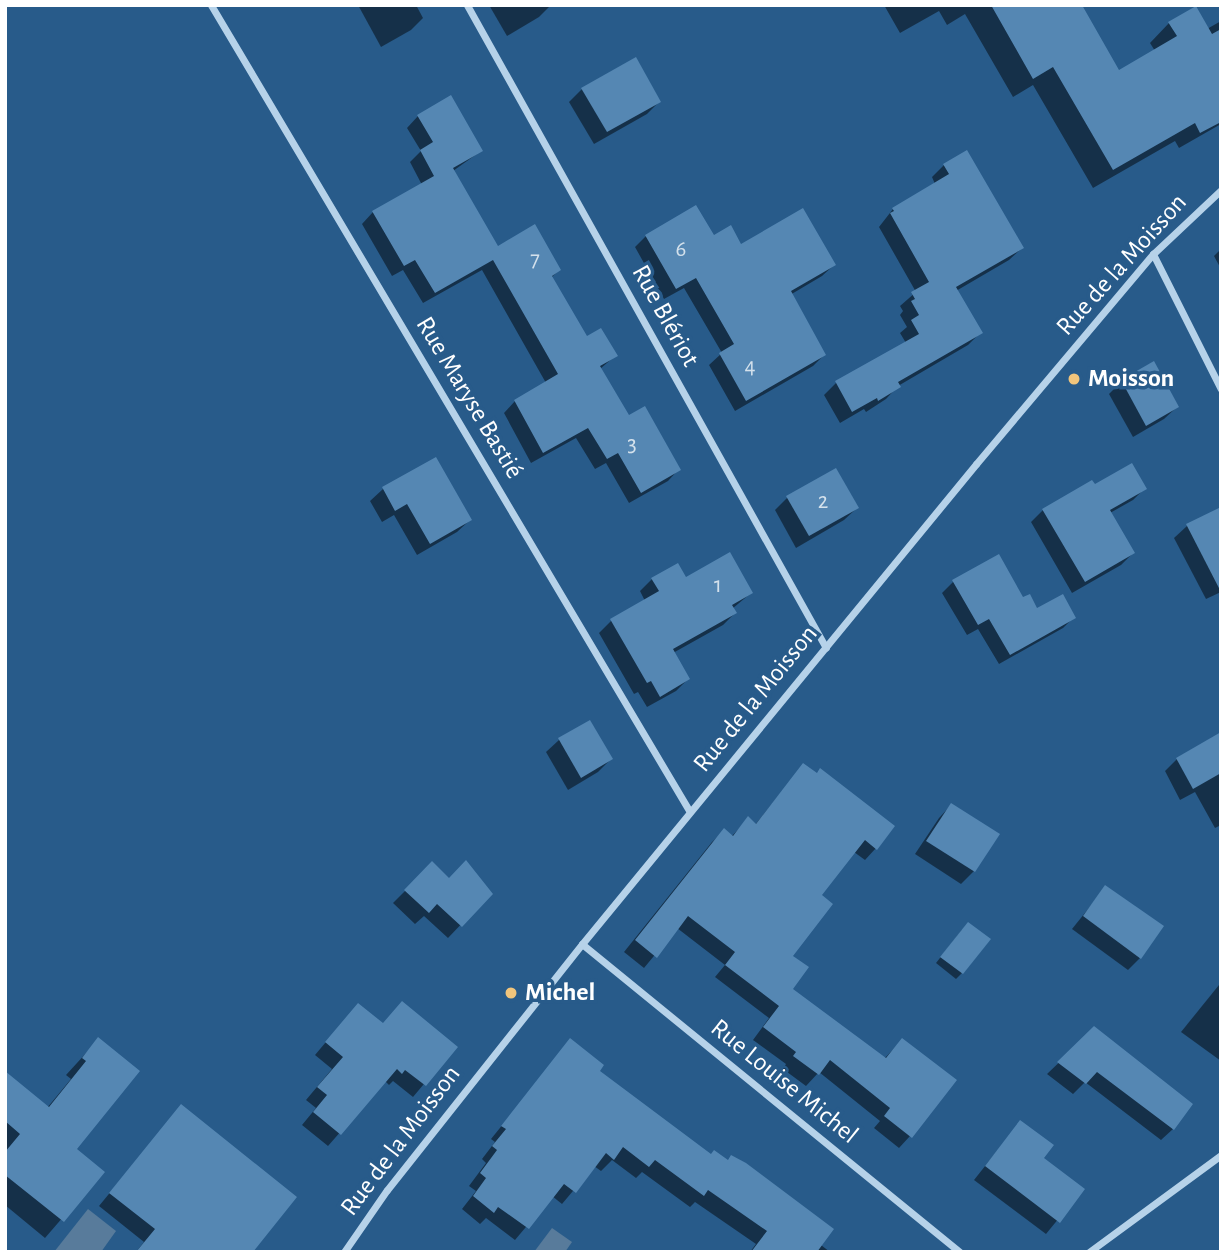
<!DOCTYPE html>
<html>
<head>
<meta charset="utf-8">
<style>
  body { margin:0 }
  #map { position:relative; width:1226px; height:1257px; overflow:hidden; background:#285b8a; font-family:"Alegreya Sans",sans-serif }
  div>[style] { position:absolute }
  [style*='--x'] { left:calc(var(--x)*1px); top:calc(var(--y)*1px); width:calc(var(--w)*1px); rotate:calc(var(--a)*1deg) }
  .water>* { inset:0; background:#587b9b }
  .shadow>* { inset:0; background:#0007 }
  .building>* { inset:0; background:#5587b3 }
  .minor>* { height:7px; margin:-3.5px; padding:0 3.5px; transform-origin:3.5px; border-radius:3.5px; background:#b6d2e9 }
  .dots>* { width:19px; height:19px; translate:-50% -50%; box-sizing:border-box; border:4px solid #285b8a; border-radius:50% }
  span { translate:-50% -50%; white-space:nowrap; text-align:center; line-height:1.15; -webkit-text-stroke:7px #285b8a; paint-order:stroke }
  .number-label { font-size:23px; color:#d4e1ec }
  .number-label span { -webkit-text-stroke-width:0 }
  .street-label { font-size:26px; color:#fff }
  .poi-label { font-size:26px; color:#fff; font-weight:700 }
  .left { translate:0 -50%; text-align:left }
  .frame { position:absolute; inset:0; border:7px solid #fff; pointer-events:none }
</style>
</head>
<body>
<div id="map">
  <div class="water">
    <div style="clip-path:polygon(88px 1209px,116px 1231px,101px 1252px,54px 1252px)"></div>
    <div style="clip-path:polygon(552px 1228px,572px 1242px,565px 1252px,534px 1252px)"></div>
  </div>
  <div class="shadow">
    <div style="clip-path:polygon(358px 5px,416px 5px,423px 18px,411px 30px,381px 47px)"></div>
    <div style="clip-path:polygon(489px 5px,551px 5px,539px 17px,507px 36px)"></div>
    <div style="clip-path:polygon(884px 5px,1080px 5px,1119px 72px,1155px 51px,1150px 43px,1169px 23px,1207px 29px,1221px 21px,1221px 124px,1179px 148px,1175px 141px,1093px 188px,1033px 85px,1013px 97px,965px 14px,947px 25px,939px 11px,900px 33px)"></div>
    <div style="clip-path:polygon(582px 89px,659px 102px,647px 114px,594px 144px,569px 102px)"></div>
    <div style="clip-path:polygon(418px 116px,481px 151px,453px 171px,497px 248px,559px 270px,551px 278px,586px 339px,615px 356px,600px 369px,629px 417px,679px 469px,668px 481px,629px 503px,606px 463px,595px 469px,576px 438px,531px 463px,504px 413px,515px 401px,546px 383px,482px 270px,423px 303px,403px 270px,392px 276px,362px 224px,373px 212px,422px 185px,410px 162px,421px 151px,407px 128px)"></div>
    <div style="clip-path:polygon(944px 165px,1022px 248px,1009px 260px,956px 291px,980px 333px,968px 345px,898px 386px,886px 399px,866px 412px,864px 409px,840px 423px,824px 395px,836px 383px,906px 343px,900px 333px,907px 327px,900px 315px,903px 311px,900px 306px,916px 292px,879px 227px,893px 209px,935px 184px,932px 177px)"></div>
    <div style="clip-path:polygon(696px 208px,713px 237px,741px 246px,834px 265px,822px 276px,790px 295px,824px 355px,813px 366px,735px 411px,709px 365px,722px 353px,684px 288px,664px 299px,635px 247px,646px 236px)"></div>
    <div style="clip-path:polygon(1221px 249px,1221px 269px,1214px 256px)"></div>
    <div style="clip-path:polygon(1122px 381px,1177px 407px,1164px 419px,1133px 437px,1109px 394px)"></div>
    <div style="clip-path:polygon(1094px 486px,1145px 488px,1133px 500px,1110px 513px,1133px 553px,1121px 565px,1072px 593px,1031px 522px,1043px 510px)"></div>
    <div style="clip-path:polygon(383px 489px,470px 520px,457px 532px,417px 555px,394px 515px,382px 522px,370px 501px)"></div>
    <div style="clip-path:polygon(787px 498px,857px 508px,844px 520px,796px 548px,775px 510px)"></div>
    <div style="clip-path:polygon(1221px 509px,1221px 592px,1206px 599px,1174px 538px,1187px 526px)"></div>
    <div style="clip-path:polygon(652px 579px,685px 579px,751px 593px,732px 609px,735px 613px,723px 625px,673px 653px,688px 679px,676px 691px,647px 707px,638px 692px,634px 694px,599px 633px,611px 621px,645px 601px,640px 591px)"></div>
    <div style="clip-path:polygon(953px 582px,1023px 599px,1037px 610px,1074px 617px,1063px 628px,999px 664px,978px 629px,967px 635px,942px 593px)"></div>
    <div style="clip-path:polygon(590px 722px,611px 759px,598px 772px,568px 790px,546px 752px,559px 740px)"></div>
    <div style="clip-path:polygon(1221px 734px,1221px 825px,1215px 828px,1195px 792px,1180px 800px,1165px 771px,1177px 759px)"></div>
    <div style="clip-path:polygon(803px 765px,876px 848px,865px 860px,854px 852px,820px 895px,791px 956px,790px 989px,884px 1059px,902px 1040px,910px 1136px,899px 1148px,874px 1128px,880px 1121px,819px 1072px,806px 1086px,783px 1069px,786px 1064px,753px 1040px,769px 1018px,715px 977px,725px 965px,677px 928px,644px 968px,624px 952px,712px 842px,724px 831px,731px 837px,748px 819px,755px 825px)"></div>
    <div style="clip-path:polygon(951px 805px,997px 835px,974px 871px,961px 884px,915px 854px,939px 818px)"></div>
    <div style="clip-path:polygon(432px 864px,449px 880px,490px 894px,448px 938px,424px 916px,415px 924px,393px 903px)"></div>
    <div style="clip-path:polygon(1105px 888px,1140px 958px,1128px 970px,1072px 929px)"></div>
    <div style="clip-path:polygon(962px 930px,962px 973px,956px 979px,936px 963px)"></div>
    <div style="clip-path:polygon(1219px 985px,1221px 987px,1221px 1061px,1181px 1032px)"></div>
    <div style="clip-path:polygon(347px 1017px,455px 1047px,413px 1097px,393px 1081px,389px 1085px,385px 1081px,328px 1146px,302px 1125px,316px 1108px,306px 1100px,332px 1069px,315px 1055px)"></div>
    <div style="clip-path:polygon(1094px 1029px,1173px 1129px,1161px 1140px,1085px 1082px,1073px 1094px,1047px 1074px)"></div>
    <div style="clip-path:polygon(98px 1040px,74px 1149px,102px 1172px,45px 1238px,5px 1205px,5px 1091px,47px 1108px,71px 1079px,66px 1075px)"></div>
    <div style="clip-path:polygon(570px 1041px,597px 1071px,830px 1252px,750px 1252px,756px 1244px,695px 1202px,690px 1207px,642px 1172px,636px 1178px,612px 1160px,601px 1171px,594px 1166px,562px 1204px,552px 1196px,515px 1240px,486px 1218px,480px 1224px,462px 1209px,476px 1191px,469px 1186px,486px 1163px,482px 1159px,495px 1142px,491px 1139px)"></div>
    <div style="clip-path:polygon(181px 1106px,237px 1252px,136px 1252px,144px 1242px,99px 1206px)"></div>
    <div style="clip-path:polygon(1020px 1122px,1041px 1159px,1082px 1190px,1046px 1234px,974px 1180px)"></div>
  </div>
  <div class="building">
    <div style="clip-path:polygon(991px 5px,1082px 5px,1119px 70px,1177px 36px,1168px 22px,1196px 6px,1212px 34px,1221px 29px,1221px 122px,1200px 133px,1195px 123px,1113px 170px,1053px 67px,1033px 79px)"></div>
    <div style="clip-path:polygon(636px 57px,661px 102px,607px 132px,581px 88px)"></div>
    <div style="clip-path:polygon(451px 95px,483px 151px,453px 168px,498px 246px,535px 224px,561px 270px,552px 276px,587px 336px,601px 328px,618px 356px,600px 366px,629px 415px,645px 406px,681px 470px,641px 493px,618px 453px,607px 459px,588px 428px,543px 453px,514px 400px,558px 374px,493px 260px,435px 293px,415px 260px,404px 266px,372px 211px,434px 176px,420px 150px,433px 142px,417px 115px)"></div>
    <div style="clip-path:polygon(967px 150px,1024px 248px,956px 287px,983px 333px,898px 382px,901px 387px,878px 401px,877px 398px,852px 412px,835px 381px,919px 334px,911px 320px,919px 315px,911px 301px,915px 299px,911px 292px,929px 282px,890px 213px,894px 211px,892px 208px,949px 174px,943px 164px)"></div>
    <div style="clip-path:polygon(696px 205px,714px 235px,731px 225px,741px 244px,803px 208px,836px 265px,791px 291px,826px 355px,746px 401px,719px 353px,734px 344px,696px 278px,676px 289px,645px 235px)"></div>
    <div style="clip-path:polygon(1154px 361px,1179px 407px,1146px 426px,1121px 380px)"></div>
    <div style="clip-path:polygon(436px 457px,472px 520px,430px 544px,407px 504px,395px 511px,382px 487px)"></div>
    <div style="clip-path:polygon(1132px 463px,1147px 489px,1110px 510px,1135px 553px,1085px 582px,1042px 509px,1092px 480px,1095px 484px)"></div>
    <div style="clip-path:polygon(836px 468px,859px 508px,809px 536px,786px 496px)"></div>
    <div style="clip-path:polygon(1221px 507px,1221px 592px,1186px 524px)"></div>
    <div style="clip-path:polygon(730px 552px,753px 593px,732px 605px,737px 613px,673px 649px,690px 679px,660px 697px,651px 681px,647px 683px,610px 619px,659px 591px,651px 578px,678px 563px,686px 577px)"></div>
    <div style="clip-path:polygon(999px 554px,1023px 597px,1030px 594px,1037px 608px,1063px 594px,1076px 618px,1010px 655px,989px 619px,978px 625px,952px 580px)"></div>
    <div style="clip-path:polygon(590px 720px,613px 759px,581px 778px,558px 738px)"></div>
    <div style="clip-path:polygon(1221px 732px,1221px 773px,1193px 789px,1176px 758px)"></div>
    <div style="clip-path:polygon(803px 763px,817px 773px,820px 768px,895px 826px,877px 850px,865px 840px,822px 895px,833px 904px,793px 956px,809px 967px,793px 989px,886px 1058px,902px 1038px,957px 1080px,912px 1138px,884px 1116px,890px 1108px,830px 1060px,819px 1075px,793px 1056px,796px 1052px,763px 1027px,779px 1006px,725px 965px,735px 952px,688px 916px,657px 958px,635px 940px,724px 828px,733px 836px,748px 816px,756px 824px)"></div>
    <div style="clip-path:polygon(951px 803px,1000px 834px,975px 872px,926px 841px)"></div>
    <div style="clip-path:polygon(466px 860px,493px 894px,462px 927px,437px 904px,429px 913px,404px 890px,432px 861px,449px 878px)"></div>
    <div style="clip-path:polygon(1105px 885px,1164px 926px,1141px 959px,1083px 916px)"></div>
    <div style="clip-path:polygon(968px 922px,991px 939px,963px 974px,940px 957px)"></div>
    <div style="clip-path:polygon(402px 1001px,458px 1047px,426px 1086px,405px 1070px,402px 1074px,397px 1069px,341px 1135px,313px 1112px,327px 1095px,317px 1087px,343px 1057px,325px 1042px,358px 1003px,383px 1023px)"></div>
    <div style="clip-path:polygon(1094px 1026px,1193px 1104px,1174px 1130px,1097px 1072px,1086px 1084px,1057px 1062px)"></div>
    <div style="clip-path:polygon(98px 1037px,140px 1071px,77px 1149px,105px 1172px,64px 1222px,5px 1175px,5px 1152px,20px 1134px,5px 1121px,5px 1071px,49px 1107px,86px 1061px,82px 1058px)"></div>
    <div style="clip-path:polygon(570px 1038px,604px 1065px,600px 1071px,711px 1154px,714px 1150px,728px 1160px,731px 1155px,746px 1163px,834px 1229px,817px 1252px,751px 1252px,767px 1231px,708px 1190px,704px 1196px,655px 1160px,649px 1167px,623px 1147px,614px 1160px,606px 1153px,576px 1193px,564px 1184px,529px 1229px,498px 1207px,494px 1213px,473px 1196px,486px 1178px,480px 1173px,497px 1150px,492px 1146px,506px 1129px,501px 1126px)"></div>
    <div style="clip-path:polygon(181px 1104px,297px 1197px,253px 1252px,136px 1252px,155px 1229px,109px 1193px)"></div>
    <div style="clip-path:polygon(1020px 1120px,1054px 1145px,1044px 1158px,1085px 1189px,1060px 1223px,985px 1166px)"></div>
  </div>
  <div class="minor">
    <div style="--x:211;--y:5;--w:938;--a:59.31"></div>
    <div style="--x:467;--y:5;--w:736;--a:60.82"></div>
    <div style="--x:1153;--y:254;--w:151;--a:63.3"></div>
    <div style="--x:582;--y:944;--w:487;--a:39.2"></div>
    <div style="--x:344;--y:1252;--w:75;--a:-55.3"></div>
    <div style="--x:387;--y:1190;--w:314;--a:-51.6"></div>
    <div style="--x:582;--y:944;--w:621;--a:-50.62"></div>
    <div style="--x:976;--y:464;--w:275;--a:-49.9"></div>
    <div style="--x:1153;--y:254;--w:93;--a:-43.3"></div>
    <div style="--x:1089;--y:1252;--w:164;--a:-36.3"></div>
  </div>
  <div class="dots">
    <div style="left:1074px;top:379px;background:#f1c57c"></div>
    <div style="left:511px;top:993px;background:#f1c57c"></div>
  </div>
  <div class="number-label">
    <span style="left:681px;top:250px">6</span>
    <span style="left:535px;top:260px">7</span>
    <span style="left:750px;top:367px">4</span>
    <span style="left:632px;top:445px">3</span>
    <span style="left:823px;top:502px">2</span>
    <span style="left:718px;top:586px">1</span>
  </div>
  <div class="street-label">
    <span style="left:1122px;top:265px;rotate:-48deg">Rue de la Moisson</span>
    <span style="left:665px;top:316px;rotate:61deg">Rue Blériot</span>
    <span style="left:469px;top:398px;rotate:59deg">Rue Maryse Bastié</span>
    <span style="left:756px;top:699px;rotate:-51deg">Rue de la Moisson</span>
    <span style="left:784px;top:1082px;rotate:39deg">Rue Louise Michel</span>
    <span style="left:401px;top:1141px;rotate:-53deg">Rue de la Moisson</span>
  </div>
  <div class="poi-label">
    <span class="left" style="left:1088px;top:379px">Moisson</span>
    <span class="left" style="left:525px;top:993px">Michel</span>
  </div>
  <div class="frame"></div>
</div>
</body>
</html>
